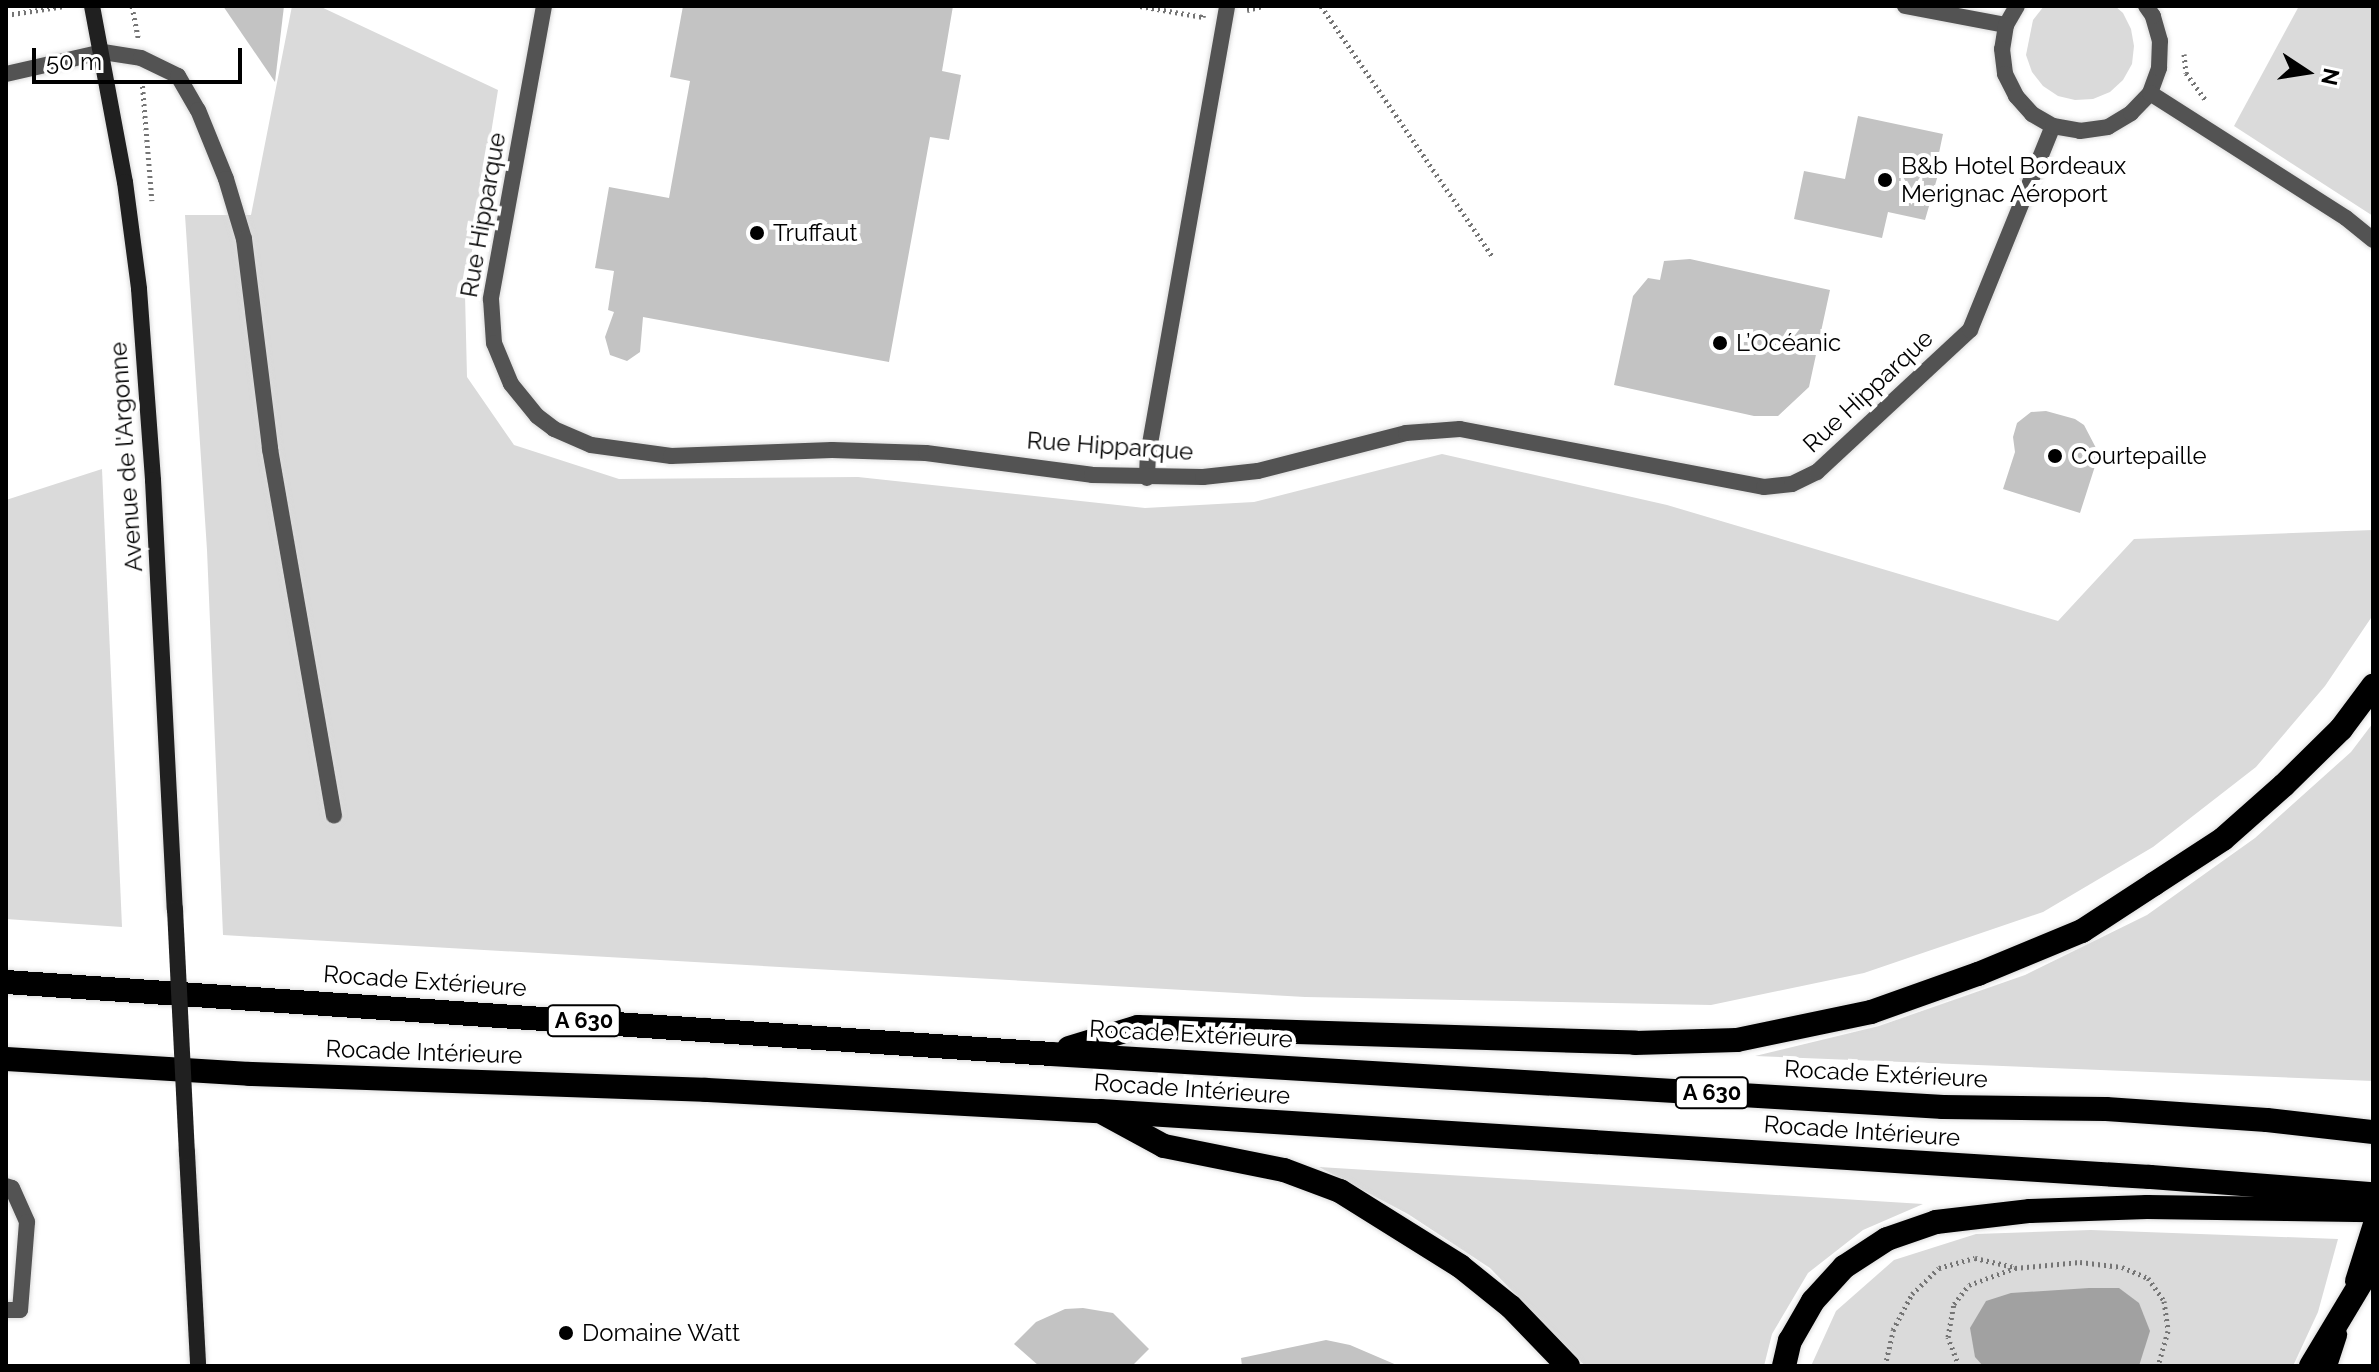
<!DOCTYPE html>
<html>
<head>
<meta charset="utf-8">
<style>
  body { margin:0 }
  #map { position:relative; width:2379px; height:1372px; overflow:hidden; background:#fff; font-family:Raleway,sans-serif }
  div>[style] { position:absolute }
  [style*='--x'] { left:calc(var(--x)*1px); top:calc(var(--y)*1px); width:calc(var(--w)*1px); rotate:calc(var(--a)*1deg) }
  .green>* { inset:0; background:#dadada }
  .water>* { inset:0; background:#a1a1a1 }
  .building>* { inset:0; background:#c3c3c3 }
  .path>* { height:5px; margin-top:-2.5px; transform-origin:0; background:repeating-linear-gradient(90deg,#757575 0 2px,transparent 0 6px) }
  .roads { filter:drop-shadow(0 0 2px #dbdbdb) drop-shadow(0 0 2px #dbdbdb) }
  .lane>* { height:16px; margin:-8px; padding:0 8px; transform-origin:8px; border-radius:8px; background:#535353 }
  .street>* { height:16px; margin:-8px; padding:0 8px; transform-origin:8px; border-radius:8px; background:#535353 }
  .secondary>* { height:16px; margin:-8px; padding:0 8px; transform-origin:8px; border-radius:8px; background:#202020 }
  .primary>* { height:20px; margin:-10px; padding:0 10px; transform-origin:10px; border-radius:10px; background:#000 }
  .highway>* { height:24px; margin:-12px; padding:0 12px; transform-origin:12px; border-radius:12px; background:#000 }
  .secondary-bridge>* { height:16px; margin:-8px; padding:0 8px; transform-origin:8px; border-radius:8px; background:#202020 }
  .dots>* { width:22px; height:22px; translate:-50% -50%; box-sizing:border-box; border:4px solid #fff; border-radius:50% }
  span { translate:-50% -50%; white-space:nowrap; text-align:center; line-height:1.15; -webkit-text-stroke:8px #fff; paint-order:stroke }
  .shield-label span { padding:2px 6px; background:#fff; border:2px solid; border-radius:6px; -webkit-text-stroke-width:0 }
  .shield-label { font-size:22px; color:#000; font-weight:700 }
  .poi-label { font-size:24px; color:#000 }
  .left { translate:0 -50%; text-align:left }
  .street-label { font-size:24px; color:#000 }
  .frame { position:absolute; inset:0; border:8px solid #000; pointer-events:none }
  .north { position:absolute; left:2267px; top:32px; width:80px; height:80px; -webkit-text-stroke:6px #fff; paint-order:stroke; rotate:102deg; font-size:22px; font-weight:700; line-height:32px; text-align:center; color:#000 }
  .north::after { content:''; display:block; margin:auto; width:28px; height:36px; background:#000; clip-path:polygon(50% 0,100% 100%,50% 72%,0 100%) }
  .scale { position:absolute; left:32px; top:48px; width:210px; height:36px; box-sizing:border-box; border:4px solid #000; border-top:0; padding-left:10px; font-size:24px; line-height:28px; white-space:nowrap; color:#000; -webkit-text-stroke:6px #fff; paint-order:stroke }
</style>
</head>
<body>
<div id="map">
  <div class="green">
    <div style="clip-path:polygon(292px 6px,319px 6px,498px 90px,465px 294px,467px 377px,514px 445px,619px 479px,858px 477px,1145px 508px,1254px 502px,1442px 454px,1667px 505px,2058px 621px,2134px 539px,2373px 530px,2373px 615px,2325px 686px,2256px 767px,2153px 847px,2043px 912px,1864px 973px,1711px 1005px,1305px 997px,223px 935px,207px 550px,185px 215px,251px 215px)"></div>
    <div style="clip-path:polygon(2044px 6px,2115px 6px,2123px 13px,2131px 29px,2134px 46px,2132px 64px,2123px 80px,2110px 92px,2093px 99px,2075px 100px,2058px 96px,2043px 86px,2032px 72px,2026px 55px,2033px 20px)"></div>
    <div style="clip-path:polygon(2299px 6px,2373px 6px,2373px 216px,2234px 126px)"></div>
    <div style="clip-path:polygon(102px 469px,122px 927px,6px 919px,6px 500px)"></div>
    <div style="clip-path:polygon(2373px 723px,2373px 1081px,1755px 1056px,1879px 1026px,2025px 975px,2147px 915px,2255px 838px,2351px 752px)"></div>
    <div style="clip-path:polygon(1319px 1167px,1923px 1204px,1863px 1230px,1808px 1273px,1772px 1334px,1764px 1366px,1585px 1366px,1490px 1268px,1408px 1214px)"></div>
    <div style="clip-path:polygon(2091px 1230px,2338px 1239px,2318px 1312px,2293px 1366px,1811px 1366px,1836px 1311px,1894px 1260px,1976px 1234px)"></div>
  </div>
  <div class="water">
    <div style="clip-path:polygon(2089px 1288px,2119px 1288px,2139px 1303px,2150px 1331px,2139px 1366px,1983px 1366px,1975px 1357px,1970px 1328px,1986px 1301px,2011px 1293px)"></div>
  </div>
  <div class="building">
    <div style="clip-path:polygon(223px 6px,284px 6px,275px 82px)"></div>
    <div style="clip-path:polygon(683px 6px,953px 6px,942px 71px,961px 75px,949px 140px,930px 137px,889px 362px,643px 317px,640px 352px,627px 361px,610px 355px,605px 337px,614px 312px,608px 310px,614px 271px,595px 268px,609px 187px,669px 198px,690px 81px,670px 77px)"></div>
    <div style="clip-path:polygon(1858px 116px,1943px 134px,1936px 167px,1940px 168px,1925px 220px,1888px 212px,1882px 238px,1794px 219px,1804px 171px,1845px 179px)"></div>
    <div style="clip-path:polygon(1690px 259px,1830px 290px,1809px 387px,1778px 416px,1754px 416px,1614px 385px,1633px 296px,1648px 278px,1660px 280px,1664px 261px)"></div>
    <div style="clip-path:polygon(2046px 411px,2075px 419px,2084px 425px,2096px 448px,2096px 463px,2080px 513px,2003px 489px,2015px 452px,2013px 437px,2017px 423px,2031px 412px)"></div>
    <div style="clip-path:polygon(1083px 1308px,1113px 1313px,1149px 1349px,1132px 1366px,1039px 1366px,1014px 1344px,1036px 1322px,1065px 1309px)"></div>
    <div style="clip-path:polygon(1326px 1340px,1350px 1345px,1399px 1366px,1242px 1366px,1241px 1358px)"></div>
  </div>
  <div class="path">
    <div style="--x:132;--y:6;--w:33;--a:79"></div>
    <div style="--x:1140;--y:6;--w:64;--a:9.9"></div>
    <div style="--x:1203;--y:17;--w:4;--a:-76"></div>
    <div style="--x:1321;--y:6;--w:304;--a:55.6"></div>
    <div style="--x:1247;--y:10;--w:16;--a:-14"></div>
    <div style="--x:6;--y:15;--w:59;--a:-8.8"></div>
    <div style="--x:2184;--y:54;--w:19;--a:84"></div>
    <div style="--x:2186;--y:73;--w:34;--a:54"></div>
    <div style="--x:142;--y:80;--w:121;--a:85.3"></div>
    <div style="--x:1885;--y:1366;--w:37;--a:-77"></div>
    <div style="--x:1893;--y:1330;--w:41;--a:-62.2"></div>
    <div style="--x:1912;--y:1294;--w:37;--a:-44"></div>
    <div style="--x:1939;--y:1268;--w:37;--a:-16"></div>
    <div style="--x:1975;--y:1258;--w:39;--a:13"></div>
    <div style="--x:1959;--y:1366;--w:31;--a:-111"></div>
    <div style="--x:1948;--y:1337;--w:34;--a:-80"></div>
    <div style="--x:1954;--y:1304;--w:24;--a:-52"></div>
    <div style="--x:1969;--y:1285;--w:49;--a:-20.3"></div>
    <div style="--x:2015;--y:1268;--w:65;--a:-5.3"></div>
    <div style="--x:2080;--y:1262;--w:42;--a:6.8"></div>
    <div style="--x:2122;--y:1267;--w:28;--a:23"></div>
    <div style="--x:2148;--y:1278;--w:28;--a:55"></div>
    <div style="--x:2164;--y:1301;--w:30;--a:82"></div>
    <div style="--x:2168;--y:1331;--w:36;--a:106"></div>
  </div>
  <div class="roads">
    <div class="lane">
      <div style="--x:1905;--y:6;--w:103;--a:10.7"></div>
      <div style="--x:6;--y:74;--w:99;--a:-12.8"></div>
      <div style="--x:103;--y:52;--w:38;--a:9"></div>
      <div style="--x:141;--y:58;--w:41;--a:25.9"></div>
      <div style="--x:178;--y:76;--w:39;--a:60"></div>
      <div style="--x:198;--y:110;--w:74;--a:67.9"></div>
      <div style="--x:226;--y:179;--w:63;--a:73.3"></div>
      <div style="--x:244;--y:239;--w:212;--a:82.9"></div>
      <div style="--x:270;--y:449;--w:372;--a:80.1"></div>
      <div style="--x:1147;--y:478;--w:23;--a:-88"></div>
      <div style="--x:1148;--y:455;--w:456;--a:-80"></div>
      <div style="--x:6;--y:1186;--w:6;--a:18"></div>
      <div style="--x:12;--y:1188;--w:37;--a:66"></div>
      <div style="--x:27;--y:1222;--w:88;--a:94.5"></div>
      <div style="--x:20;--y:1310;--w:14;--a:180"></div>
    </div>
    <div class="street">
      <div style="--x:544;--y:6;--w:298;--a:100.3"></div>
      <div style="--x:491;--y:299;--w:44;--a:86.1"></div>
      <div style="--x:494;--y:343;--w:44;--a:67.5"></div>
      <div style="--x:511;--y:384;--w:41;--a:50.9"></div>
      <div style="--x:537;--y:416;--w:21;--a:37"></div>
      <div style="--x:554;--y:429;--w:40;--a:23.4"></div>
      <div style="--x:591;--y:445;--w:81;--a:7.8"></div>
      <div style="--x:671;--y:456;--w:161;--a:-2.1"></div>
      <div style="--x:832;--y:450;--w:94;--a:1.8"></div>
      <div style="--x:926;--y:453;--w:167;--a:7.5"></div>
      <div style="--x:1092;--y:475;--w:111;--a:1"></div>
      <div style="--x:1203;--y:477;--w:55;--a:-6.2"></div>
      <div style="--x:1258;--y:471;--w:153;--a:-14.4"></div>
      <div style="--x:1406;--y:433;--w:54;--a:-4.2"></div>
      <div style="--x:1460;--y:429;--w:309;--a:10.8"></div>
      <div style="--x:1764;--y:487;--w:28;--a:-6"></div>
      <div style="--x:1792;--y:484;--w:28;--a:-26"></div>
      <div style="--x:1817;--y:472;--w:209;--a:-42.9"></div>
      <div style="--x:1970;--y:330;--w:220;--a:-67.9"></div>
      <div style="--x:2017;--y:6;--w:22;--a:120"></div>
      <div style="--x:2006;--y:25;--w:24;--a:99"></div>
      <div style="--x:2002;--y:49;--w:25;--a:83"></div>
      <div style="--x:2005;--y:74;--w:25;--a:63"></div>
      <div style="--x:2016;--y:96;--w:24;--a:48"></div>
      <div style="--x:2032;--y:114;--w:24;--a:30"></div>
      <div style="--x:2053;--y:126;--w:27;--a:10"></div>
      <div style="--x:2080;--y:131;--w:28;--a:-8"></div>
      <div style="--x:2108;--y:127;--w:27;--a:-31"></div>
      <div style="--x:2131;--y:113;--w:28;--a:-46"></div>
      <div style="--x:2150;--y:93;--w:27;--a:-70"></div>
      <div style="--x:2159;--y:68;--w:27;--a:-88"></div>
      <div style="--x:2160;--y:41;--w:26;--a:-106"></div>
      <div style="--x:2153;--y:16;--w:12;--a:-125"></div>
      <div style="--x:2150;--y:93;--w:232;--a:32.5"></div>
      <div style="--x:2346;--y:218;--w:35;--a:39"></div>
    </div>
    <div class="secondary">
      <div style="--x:92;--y:6;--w:179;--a:79.4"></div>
      <div style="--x:125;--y:182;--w:108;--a:82.5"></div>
      <div style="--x:139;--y:289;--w:192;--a:85.8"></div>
      <div style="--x:153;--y:480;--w:430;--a:87.1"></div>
      <div style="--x:187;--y:1153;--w:213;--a:87"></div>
    </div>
    <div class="primary">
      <div style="--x:2355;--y:1281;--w:60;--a:-72.5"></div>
      <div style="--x:2327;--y:1366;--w:33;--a:-72"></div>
    </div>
    <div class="highway">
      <div style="--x:6;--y:982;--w:1047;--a:3.94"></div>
      <div style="--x:1051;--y:1054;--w:894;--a:3.4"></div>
      <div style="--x:1943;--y:1107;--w:163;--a:0.7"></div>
      <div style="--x:2106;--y:1109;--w:161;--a:3.9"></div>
      <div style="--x:2267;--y:1120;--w:107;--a:6.5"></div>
      <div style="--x:1069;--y:1048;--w:72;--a:-16.9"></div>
      <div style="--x:1138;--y:1027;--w:497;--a:1.8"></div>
      <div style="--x:1635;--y:1043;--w:102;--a:-1.7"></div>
      <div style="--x:1737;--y:1040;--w:137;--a:-11.8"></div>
      <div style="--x:1871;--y:1012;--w:114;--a:-19.6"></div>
      <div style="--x:1978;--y:974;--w:113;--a:-22.5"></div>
      <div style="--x:2082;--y:931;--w:86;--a:-33.1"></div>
      <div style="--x:2154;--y:884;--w:82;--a:-33.1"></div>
      <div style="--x:2223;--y:839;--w:81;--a:-41.5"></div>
      <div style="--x:2284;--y:785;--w:80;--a:-44.5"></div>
      <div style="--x:2341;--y:729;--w:54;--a:-53.3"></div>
      <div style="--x:6;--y:1059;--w:244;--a:3.5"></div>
      <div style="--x:250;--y:1074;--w:456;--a:2"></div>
      <div style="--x:706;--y:1090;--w:395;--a:3.1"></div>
      <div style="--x:1100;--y:1111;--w:1052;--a:3.6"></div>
      <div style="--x:2150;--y:1177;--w:224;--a:4.4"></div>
      <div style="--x:1105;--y:1114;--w:67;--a:28.5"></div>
      <div style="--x:1164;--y:1146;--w:122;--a:11.3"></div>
      <div style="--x:1284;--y:1170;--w:60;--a:20.6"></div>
      <div style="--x:1340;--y:1191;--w:142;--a:32"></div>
      <div style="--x:1460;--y:1266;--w:65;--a:38.8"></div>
      <div style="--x:1511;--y:1307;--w:82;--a:46"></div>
      <div style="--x:1784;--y:1366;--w:26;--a:-77"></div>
      <div style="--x:1790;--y:1341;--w:46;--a:-60.1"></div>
      <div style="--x:1813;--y:1301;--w:46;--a:-47.6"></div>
      <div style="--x:1844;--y:1267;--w:51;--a:-33.1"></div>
      <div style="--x:1887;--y:1239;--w:52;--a:-19.1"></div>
      <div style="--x:1936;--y:1222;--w:95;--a:-6.7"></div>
      <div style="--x:2030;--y:1211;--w:117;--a:-2"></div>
      <div style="--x:2147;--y:1207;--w:226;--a:0.8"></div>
      <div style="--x:2311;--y:1366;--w:120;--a:-59"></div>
    </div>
  </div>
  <div class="secondary-bridge">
    <div style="--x:175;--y:909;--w:244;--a:87.2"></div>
  </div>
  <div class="dots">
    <div style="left:1885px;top:180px;background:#000"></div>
    <div style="left:757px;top:233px;background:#000"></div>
    <div style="left:1720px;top:343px;background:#000"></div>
    <div style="left:2055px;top:456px;background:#000"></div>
    <div style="left:566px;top:1333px;background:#000"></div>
  </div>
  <div class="shield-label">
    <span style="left:584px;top:1021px">A 630</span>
    <span style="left:1712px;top:1093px">A 630</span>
  </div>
  <div class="poi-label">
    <span class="left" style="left:1901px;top:180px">B&amp;b Hotel Bordeaux<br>Merignac Aéroport</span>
    <span class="left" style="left:773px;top:233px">Truffaut</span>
    <span class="left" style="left:1736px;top:343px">L’Océanic</span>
    <span class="left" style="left:2071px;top:456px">Courtepaille</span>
    <span class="left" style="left:582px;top:1333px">Domaine Watt</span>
  </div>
  <div class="street-label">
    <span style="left:483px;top:215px;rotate:-80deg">Rue Hipparque</span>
    <span style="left:1868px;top:391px;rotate:-43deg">Rue Hipparque</span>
    <span style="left:1110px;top:446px;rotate:4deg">Rue Hipparque</span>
    <span style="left:126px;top:457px;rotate:-94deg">Avenue de l'Argonne</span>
    <span style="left:425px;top:981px;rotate:4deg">Rocade Extérieure</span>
    <span style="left:1191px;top:1034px;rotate:3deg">Rocade Extérieure</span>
    <span style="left:424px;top:1052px;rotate:2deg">Rocade Intérieure</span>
    <span style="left:1886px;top:1074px;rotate:3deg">Rocade Extérieure</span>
    <span style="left:1192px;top:1089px;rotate:4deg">Rocade Intérieure</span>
    <span style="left:1862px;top:1131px;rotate:4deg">Rocade Intérieure</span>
  </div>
  <div class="frame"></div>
  <div class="north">N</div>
  <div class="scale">50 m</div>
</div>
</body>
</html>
